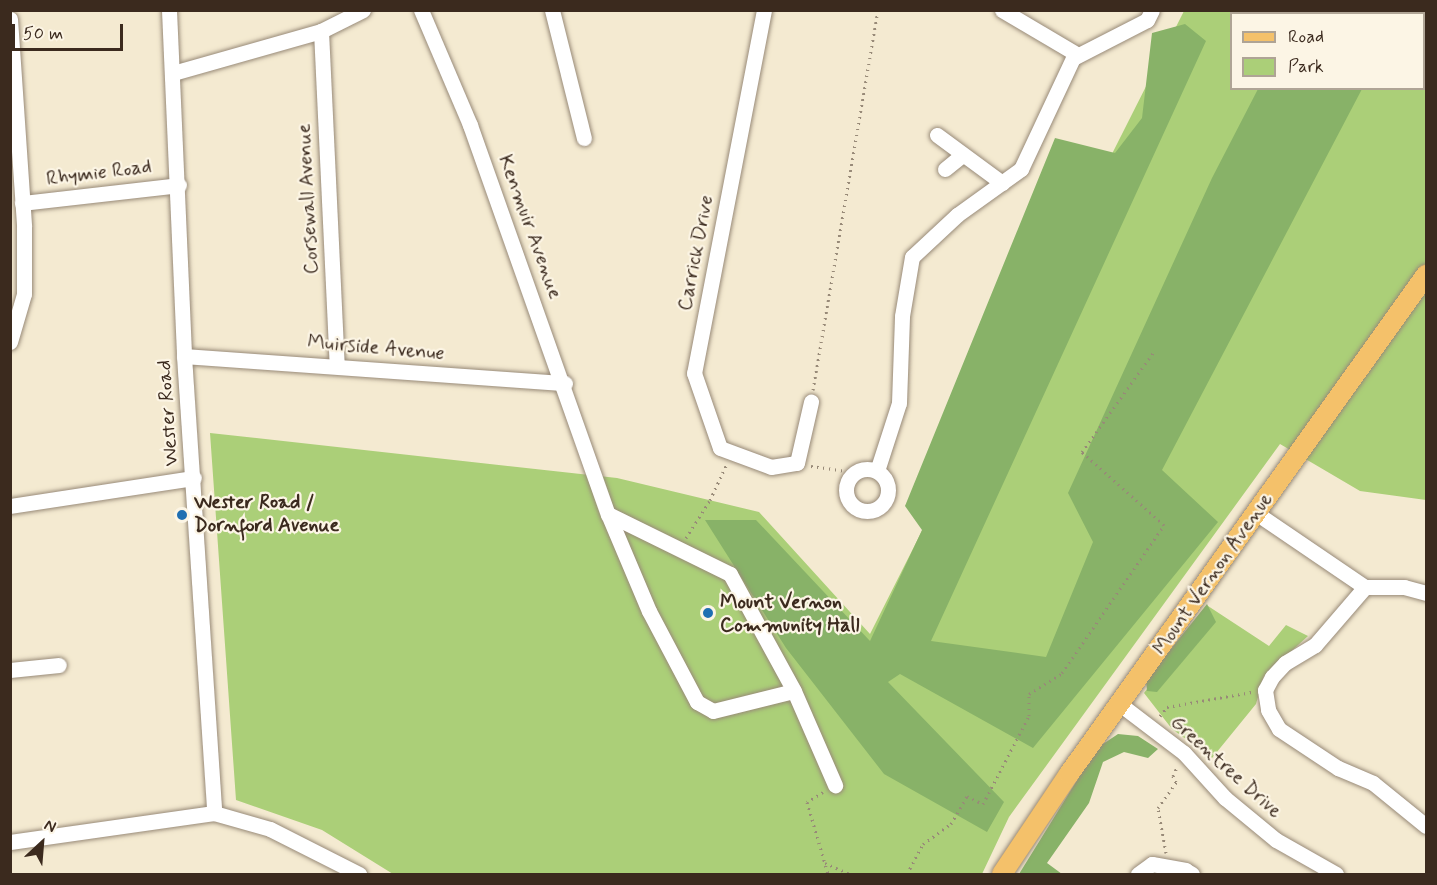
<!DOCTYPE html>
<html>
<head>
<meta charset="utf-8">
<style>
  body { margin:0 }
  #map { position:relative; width:1437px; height:885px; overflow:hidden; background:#f4ead1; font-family:Mynerve,sans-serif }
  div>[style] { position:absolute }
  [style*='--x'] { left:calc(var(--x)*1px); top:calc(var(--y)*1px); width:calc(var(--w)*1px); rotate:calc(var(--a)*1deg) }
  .green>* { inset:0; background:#abcf78 }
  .forest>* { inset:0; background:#88b268 }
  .path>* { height:3px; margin-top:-1.5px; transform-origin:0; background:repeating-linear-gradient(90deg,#988a78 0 1.5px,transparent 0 6px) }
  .roads { filter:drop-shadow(0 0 2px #988a78) drop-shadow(0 0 2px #988a78) }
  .minor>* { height:15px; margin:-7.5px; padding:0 7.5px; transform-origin:7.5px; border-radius:7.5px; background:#fff }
  .minor>.ring { margin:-7.5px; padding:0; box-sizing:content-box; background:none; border:15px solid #fff; border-radius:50% }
  .major>* { height:20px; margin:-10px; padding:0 10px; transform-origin:10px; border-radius:10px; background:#f4c16a }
  .dots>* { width:16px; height:16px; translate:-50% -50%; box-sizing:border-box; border:3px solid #fcf5e5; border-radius:50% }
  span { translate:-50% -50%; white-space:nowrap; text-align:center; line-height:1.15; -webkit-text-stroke:4.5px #fcf5e5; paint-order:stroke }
  .street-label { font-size:20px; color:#3b2a1e }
  .poi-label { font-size:20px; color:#3b2a1e; font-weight:700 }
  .left { translate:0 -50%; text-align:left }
  .frame { position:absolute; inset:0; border:12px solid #3b2a1e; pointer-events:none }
  .legend { position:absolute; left:1230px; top:12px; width:195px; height:78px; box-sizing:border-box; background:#fcf5e5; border:2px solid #afa495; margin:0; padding:8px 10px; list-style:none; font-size:18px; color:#3b2a1e }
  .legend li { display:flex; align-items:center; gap:12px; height:30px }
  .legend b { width:30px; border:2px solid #afa495 }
  .north { position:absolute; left:12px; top:813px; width:60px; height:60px; -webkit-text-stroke:4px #fcf5e5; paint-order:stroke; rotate:26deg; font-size:16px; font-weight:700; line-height:24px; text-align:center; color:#3b2a1e }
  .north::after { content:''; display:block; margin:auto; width:21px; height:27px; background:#3b2a1e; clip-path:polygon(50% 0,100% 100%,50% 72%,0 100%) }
  .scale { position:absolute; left:12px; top:24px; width:111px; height:27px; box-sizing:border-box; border:3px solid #3b2a1e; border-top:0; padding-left:8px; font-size:18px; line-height:21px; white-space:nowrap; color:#3b2a1e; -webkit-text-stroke:4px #fcf5e5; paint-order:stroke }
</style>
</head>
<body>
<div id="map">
  <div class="green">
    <div style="clip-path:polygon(evenodd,1184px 11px,1426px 11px,1426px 500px,1360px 491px,1280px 444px,1009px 817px,982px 874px,393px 874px,322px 830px,236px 800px,210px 433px,617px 478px,759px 512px,870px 634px,1184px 11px,1232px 14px,1424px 14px,1424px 88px,1232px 88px,1232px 14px)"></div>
    <div style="clip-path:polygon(1208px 606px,1269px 646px,1286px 625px,1308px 636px,1264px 676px,1256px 704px,1212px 758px,1172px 729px,1144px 693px)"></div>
  </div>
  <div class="forest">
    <div style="clip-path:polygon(1185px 24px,1206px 41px,931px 641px,1046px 657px,1093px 542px,1068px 493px,1212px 178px,1258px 89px,1362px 89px,1162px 470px,1218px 522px,1033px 748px,900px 674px,888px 682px,1004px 802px,987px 832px,884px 774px,786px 648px,705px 520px,756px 520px,870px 641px,922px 530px,905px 506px,1055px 138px,1115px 153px,1142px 118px,1152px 33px)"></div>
    <div style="clip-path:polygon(1207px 604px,1216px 622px,1157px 692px,1147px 691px,1146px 680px)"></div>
    <div style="clip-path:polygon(1118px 734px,1138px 736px,1158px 749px,1148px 758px,1124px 752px,1103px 762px,1089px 803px,1047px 863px,1062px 874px,1019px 874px,1097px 748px)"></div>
  </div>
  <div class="path">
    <div style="--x:813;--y:390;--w:386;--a:-80.3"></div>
    <div style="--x:811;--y:466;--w:43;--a:7.9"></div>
    <div style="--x:686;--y:538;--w:45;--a:-57.7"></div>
    <div style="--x:710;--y:500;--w:38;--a:-65"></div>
    <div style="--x:1160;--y:716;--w:11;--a:-52"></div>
    <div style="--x:1167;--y:707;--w:86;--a:-10"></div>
    <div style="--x:823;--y:792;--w:19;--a:148"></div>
    <div style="--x:807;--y:802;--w:75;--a:73.7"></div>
    <div style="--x:1166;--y:853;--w:46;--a:-100.1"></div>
    <div style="--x:1158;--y:808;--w:32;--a:-55"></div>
    <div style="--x:1176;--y:782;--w:7;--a:-117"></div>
    <div style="--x:1173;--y:776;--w:10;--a:-66"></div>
    <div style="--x:825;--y:863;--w:27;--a:24"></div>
    <div style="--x:907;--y:874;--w:34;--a:-62"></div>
    <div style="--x:923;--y:844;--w:34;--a:-36"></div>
    <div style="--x:951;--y:824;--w:32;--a:-60"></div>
    <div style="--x:967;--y:796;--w:18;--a:27"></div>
    <div style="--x:983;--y:804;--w:99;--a:-62.4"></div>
    <div style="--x:1029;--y:716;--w:22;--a:-90"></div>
    <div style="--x:1029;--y:694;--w:39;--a:-32"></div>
    <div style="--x:1062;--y:673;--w:180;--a:-55.4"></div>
    <div style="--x:1164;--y:525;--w:110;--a:-138.3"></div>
    <div style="--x:1082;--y:452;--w:122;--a:-54.4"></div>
  </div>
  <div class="roads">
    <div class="minor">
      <div style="--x:169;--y:10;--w:346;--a:87.5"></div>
      <div style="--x:184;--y:356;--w:458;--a:86.2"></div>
      <div style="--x:421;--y:10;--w:125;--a:66.9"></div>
      <div style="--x:470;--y:125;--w:413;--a:70.5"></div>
      <div style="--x:608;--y:514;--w:136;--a:26.2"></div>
      <div style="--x:730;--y:574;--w:133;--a:61.3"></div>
      <div style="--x:794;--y:691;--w:103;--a:66.4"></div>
      <div style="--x:552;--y:10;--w:132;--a:76"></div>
      <div style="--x:764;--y:10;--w:370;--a:100.9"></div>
      <div style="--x:694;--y:373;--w:79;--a:70.9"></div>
      <div style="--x:720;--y:448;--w:54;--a:20.4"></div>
      <div style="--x:771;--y:467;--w:26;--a:-9"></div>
      <div style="--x:797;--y:463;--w:63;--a:-77.1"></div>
      <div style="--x:1002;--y:10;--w:88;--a:30.6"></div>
      <div style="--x:10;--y:19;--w:208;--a:86.1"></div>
      <div style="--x:24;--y:227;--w:67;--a:90"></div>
      <div style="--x:24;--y:294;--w:50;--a:106.3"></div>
      <div style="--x:321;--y:31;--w:335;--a:87.3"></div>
      <div style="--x:173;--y:73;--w:154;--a:-15.8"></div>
      <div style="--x:321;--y:31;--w:47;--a:-26.6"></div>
      <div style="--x:937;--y:135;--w:81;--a:36.4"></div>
      <div style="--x:945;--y:169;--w:22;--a:-39"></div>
      <div style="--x:22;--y:203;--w:158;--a:-6.5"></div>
      <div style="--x:184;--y:356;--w:382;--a:4.1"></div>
      <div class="ring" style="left:846px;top:469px;width:27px;height:27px"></div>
      <div style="--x:877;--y:471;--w:71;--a:-72.1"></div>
      <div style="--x:899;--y:403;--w:87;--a:-88"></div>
      <div style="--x:902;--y:316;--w:60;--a:-80.4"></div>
      <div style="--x:912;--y:257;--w:62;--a:-43"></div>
      <div style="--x:957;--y:215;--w:79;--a:-35.7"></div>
      <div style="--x:1021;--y:169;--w:123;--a:-64.9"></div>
      <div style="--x:1073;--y:58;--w:83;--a:-27.2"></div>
      <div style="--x:1147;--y:20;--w:11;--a:-63"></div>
      <div style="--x:10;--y:506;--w:186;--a:-8.7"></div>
      <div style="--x:1256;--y:513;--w:132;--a:34.2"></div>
      <div style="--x:1365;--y:587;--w:39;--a:0"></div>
      <div style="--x:1404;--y:587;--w:23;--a:15"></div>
      <div style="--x:608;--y:514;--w:105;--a:67.1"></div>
      <div style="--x:649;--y:611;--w:103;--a:62.2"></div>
      <div style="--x:697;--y:702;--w:18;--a:29"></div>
      <div style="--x:713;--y:711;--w:83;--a:-13.9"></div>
      <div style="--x:1365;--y:587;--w:77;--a:130.8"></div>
      <div style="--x:1315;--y:645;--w:35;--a:149"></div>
      <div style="--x:1285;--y:663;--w:19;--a:133"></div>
      <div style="--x:1272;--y:677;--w:15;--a:118"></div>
      <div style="--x:1265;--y:690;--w:20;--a:81"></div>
      <div style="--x:1268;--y:710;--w:22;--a:60"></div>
      <div style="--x:1279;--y:729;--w:71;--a:33.5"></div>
      <div style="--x:1338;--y:768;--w:38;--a:23"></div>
      <div style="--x:1373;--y:783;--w:68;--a:39.1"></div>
      <div style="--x:10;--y:670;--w:49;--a:-5.8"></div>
      <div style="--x:1121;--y:705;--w:79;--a:37.3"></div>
      <div style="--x:1184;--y:753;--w:61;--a:47.7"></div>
      <div style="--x:1225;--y:798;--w:66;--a:39.5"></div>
      <div style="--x:1276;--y:840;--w:69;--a:29.5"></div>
      <div style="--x:10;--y:842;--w:206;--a:-8.1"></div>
      <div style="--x:214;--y:813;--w:58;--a:15.9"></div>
      <div style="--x:270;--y:829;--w:100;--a:26.8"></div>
      <div style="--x:1138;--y:874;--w:17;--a:-36"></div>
      <div style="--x:1152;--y:864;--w:34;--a:10"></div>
      <div style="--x:1185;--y:870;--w:8;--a:30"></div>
    </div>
    <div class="major">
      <div style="--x:1002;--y:874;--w:120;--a:-56.2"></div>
      <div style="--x:1069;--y:774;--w:614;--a:-54.42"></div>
    </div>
  </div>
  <div class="dots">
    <div style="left:182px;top:515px;background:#1f6fb2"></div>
    <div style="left:708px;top:613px;background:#1f6fb2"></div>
  </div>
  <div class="street-label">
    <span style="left:99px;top:173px;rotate:-7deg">Rhymie Road</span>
    <span style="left:308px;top:199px;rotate:-93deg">Corsewall Avenue</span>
    <span style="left:530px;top:227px;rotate:70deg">Kenmuir Avenue</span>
    <span style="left:696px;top:253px;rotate:-79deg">Carrick Drive</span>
    <span style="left:376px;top:348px;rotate:5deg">Muirside Avenue</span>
    <span style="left:168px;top:413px;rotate:-94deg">Wester Road</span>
    <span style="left:1213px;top:574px;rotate:-55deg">Mount Vernon Avenue</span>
    <span style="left:1226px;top:767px;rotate:42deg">Greentree Drive</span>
  </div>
  <div class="poi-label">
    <span class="left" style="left:194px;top:514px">Wester Road /<br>Dornford Avenue</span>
    <span class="left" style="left:720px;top:614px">Mount Vernon<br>Community Hall</span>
  </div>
  <div class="frame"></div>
  <ul class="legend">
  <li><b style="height:8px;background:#f4c16a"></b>Road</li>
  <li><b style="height:16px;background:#abcf78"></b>Park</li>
  </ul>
  <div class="north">N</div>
  <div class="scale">50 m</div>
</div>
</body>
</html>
